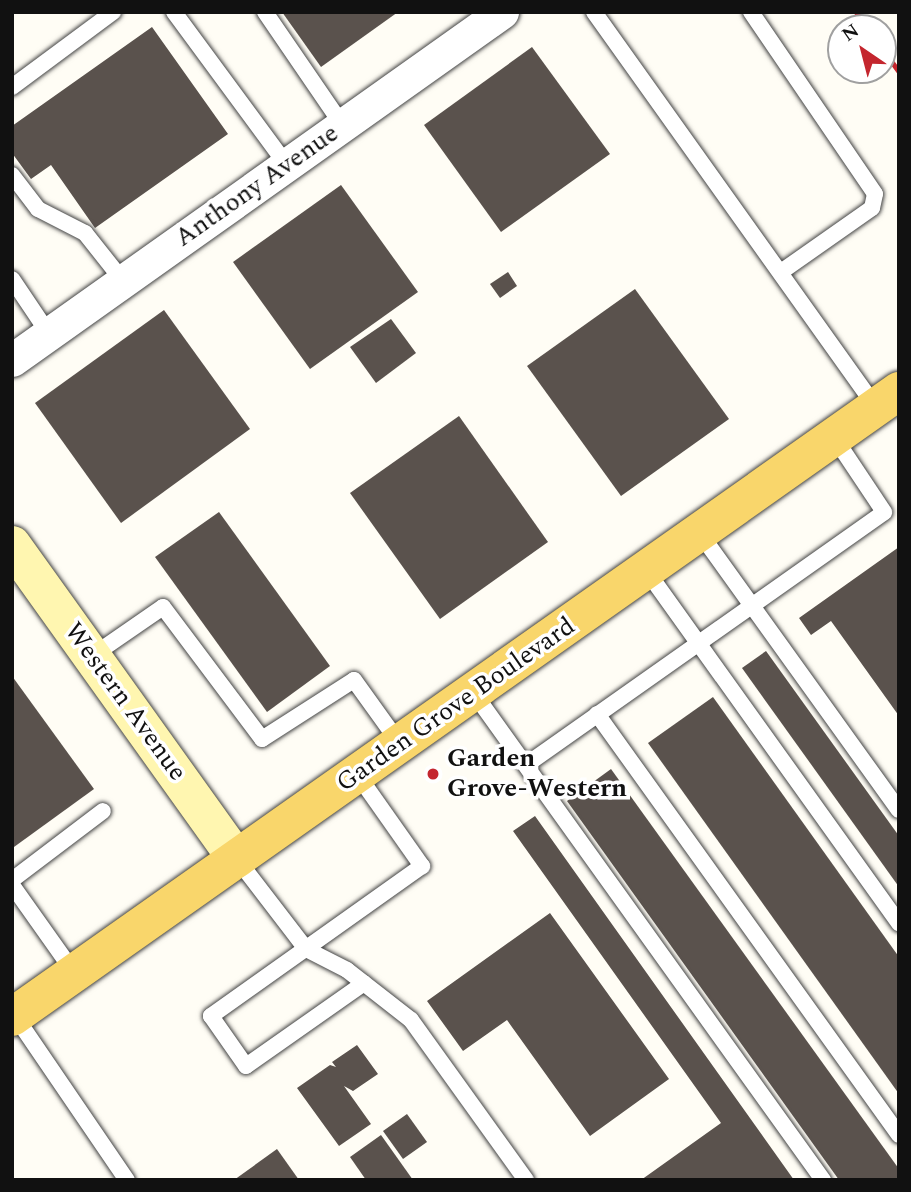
<!DOCTYPE html>
<html>
<head>
<meta charset="utf-8">
<style>
  body { margin:0 }
  #map { position:relative; width:911px; height:1192px; overflow:hidden; background:#fffdf5; font-family:Spectral,serif }
  div>[style] { position:absolute }
  [style*='--x'] { left:calc(var(--x)*1px); top:calc(var(--y)*1px); width:calc(var(--w)*1px); rotate:calc(var(--a)*1deg) }
  .building>* { inset:0; background:#5a524d }
  .roads { filter:drop-shadow(0 0 2px #444) drop-shadow(0 0 2px #444) }
  .lane>* { height:16px; margin:-8px; padding:0 8px; transform-origin:8px; border-radius:8px; background:#fff }
  .street>* { height:33px; margin:-16.5px; padding:0 16.5px; transform-origin:16.5px; border-radius:16.5px; background:#fff }
  .secondary>* { height:38px; margin:-19px; padding:0 19px; transform-origin:19px; border-radius:19px; background:#fff6b0 }
  .primary>* { height:38px; margin:-19px; padding:0 19px; transform-origin:19px; border-radius:19px; background:#f9d66b }
  .rail>* { height:5px; margin:-2.5px; padding:0 2.5px; transform-origin:2.5px; border-radius:2.5px; background:#c4262e }
  .dots>* { width:19px; height:19px; translate:-50% -50%; box-sizing:border-box; border:4px solid #fff; border-radius:50% }
  span { translate:-50% -50%; white-space:nowrap; text-align:center; line-height:1.15; -webkit-text-stroke:7px #fff; paint-order:stroke }
  .street-label { font-size:26px; color:#111 }
  .poi-label { font-size:26px; color:#111; font-weight:700 }
  .left { translate:0 -50%; text-align:left }
  .frame { position:absolute; inset:0; border:14px solid #111; pointer-events:none }
  .north { position:absolute; left:827px; top:14px; width:70px; height:70px; box-sizing:border-box; background:#fff; border:2px solid #a0a0a0; border-radius:50%; rotate:325deg; font-size:19px; font-weight:700; line-height:28px; text-align:center; color:#111 }
  .north::after { content:''; display:block; margin:auto; width:24px; height:32px; background:#c4262e; clip-path:polygon(50% 0,100% 100%,50% 72%,0 100%) }
</style>
</head>
<body>
<div id="map">
  <div class="building">
    <div style="clip-path:polygon(282px 12px,398px 12px,321px 67px)"></div>
    <div style="clip-path:polygon(152px 27px,228px 134px,95px 228px,51px 165px,31px 179px,12px 153px,12px 126px)"></div>
    <div style="clip-path:polygon(532px 47px,610px 154px,501px 232px,424px 125px)"></div>
    <div style="clip-path:polygon(341px 185px,418px 292px,310px 369px,233px 262px)"></div>
    <div style="clip-path:polygon(508px 272px,517px 286px,500px 298px,490px 284px)"></div>
    <div style="clip-path:polygon(635px 289px,729px 419px,621px 496px,527px 366px)"></div>
    <div style="clip-path:polygon(164px 310px,250px 429px,121px 523px,35px 403px)"></div>
    <div style="clip-path:polygon(391px 319px,416px 353px,376px 383px,350px 347px)"></div>
    <div style="clip-path:polygon(459px 416px,548px 542px,440px 619px,350px 493px)"></div>
    <div style="clip-path:polygon(219px 512px,330px 666px,267px 712px,155px 557px)"></div>
    <div style="clip-path:polygon(899px 547px,899px 716px,831px 621px,811px 635px,799px 618px)"></div>
    <div style="clip-path:polygon(766px 651px,899px 836px,899px 887px,742px 668px)"></div>
    <div style="clip-path:polygon(12px 676px,94px 789px,14px 847px,12px 844px)"></div>
    <div style="clip-path:polygon(713px 697px,899px 957px,899px 1094px,648px 743px)"></div>
    <div style="clip-path:polygon(611px 769px,899px 1169px,899px 1180px,839px 1180px,567px 801px)"></div>
    <div style="clip-path:polygon(535px 816px,794px 1180px,641px 1180px,721px 1123px,513px 831px)"></div>
    <div style="clip-path:polygon(550px 913px,669px 1079px,590px 1136px,507px 1020px,463px 1051px,427px 1001px)"></div>
    <div style="clip-path:polygon(357px 1045px,378px 1074px,353px 1091px,344px 1086px,371px 1124px,339px 1146px,297px 1088px,330px 1065px,336px 1067px,332px 1062px)"></div>
    <div style="clip-path:polygon(407px 1114px,427px 1142px,403px 1159px,383px 1131px)"></div>
    <div style="clip-path:polygon(381px 1135px,413px 1180px,366px 1180px,350px 1157px)"></div>
    <div style="clip-path:polygon(277px 1149px,299px 1180px,234px 1180px)"></div>
  </div>
  <div class="roads">
    <div class="lane">
      <div style="--x:174;--y:12;--w:190;--a:53.6"></div>
      <div style="--x:265;--y:12;--w:138;--a:55.6"></div>
      <div style="--x:594;--y:12;--w:485;--a:54.5"></div>
      <div style="--x:751;--y:12;--w:220;--a:55.7"></div>
      <div style="--x:875;--y:194;--w:14;--a:102"></div>
      <div style="--x:872;--y:208;--w:111;--a:144.9"></div>
      <div style="--x:12;--y:87;--w:126;--a:-36.6"></div>
      <div style="--x:12;--y:175;--w:43;--a:52.6"></div>
      <div style="--x:38;--y:209;--w:53;--a:27.1"></div>
      <div style="--x:85;--y:233;--w:61;--a:51.6"></div>
      <div style="--x:12;--y:279;--w:66;--a:56.1"></div>
      <div style="--x:699;--y:532;--w:342;--a:54.3"></div>
      <div style="--x:646;--y:570;--w:435;--a:54.4"></div>
      <div style="--x:92;--y:656;--w:86;--a:-34.6"></div>
      <div style="--x:163;--y:607;--w:165;--a:53.1"></div>
      <div style="--x:262;--y:739;--w:109;--a:-32.7"></div>
      <div style="--x:354;--y:680;--w:79;--a:54.3"></div>
      <div style="--x:473;--y:692;--w:601;--a:54.35"></div>
      <div style="--x:597;--y:714;--w:518;--a:54.35"></div>
      <div style="--x:526;--y:765;--w:438;--a:-35.2"></div>
      <div style="--x:884;--y:512;--w:90;--a:-123.7"></div>
      <div style="--x:357;--y:774;--w:113;--a:54.8"></div>
      <div style="--x:422;--y:866;--w:259;--a:144.6"></div>
      <div style="--x:211;--y:1016;--w:61;--a:55"></div>
      <div style="--x:246;--y:1066;--w:144;--a:-35.1"></div>
      <div style="--x:237;--y:859;--w:113;--a:52.5"></div>
      <div style="--x:306;--y:949;--w:46;--a:27.1"></div>
      <div style="--x:347;--y:970;--w:81;--a:38"></div>
      <div style="--x:411;--y:1020;--w:197;--a:54.3"></div>
      <div style="--x:12;--y:880;--w:114;--a:-37.2"></div>
      <div style="--x:12;--y:885;--w:109;--a:54.7"></div>
      <div style="--x:15;--y:1016;--w:199;--a:55.7"></div>
    </div>
    <div class="street">
      <div style="--x:12;--y:360;--w:601;--a:-35.38"></div>
    </div>
    <div class="secondary">
      <div style="--x:12;--y:545;--w:386;--a:54.4"></div>
    </div>
    <div class="primary">
      <div style="--x:12;--y:1017;--w:1086;--a:-35.21"></div>
    </div>
  </div>
  <div class="rail">
    <div style="--x:856;--y:12;--w:19;--a:55"></div>
    <div style="--x:883;--y:50;--w:27;--a:54"></div>
  </div>
  <div class="dots">
    <div style="left:433px;top:774px;background:#c4262e"></div>
  </div>
  <div class="street-label">
    <span style="left:257px;top:186px;rotate:-35deg">Anthony Avenue</span>
    <span style="left:125px;top:702px;rotate:54deg">Western Avenue</span>
    <span style="left:456px;top:705px;rotate:-35deg">Garden Grove Boulevard</span>
  </div>
  <div class="poi-label">
    <span class="left" style="left:447px;top:774px">Garden<br>Grove-Western</span>
  </div>
  <div class="frame"></div>
  <div class="north">N</div>
</div>
</body>
</html>
